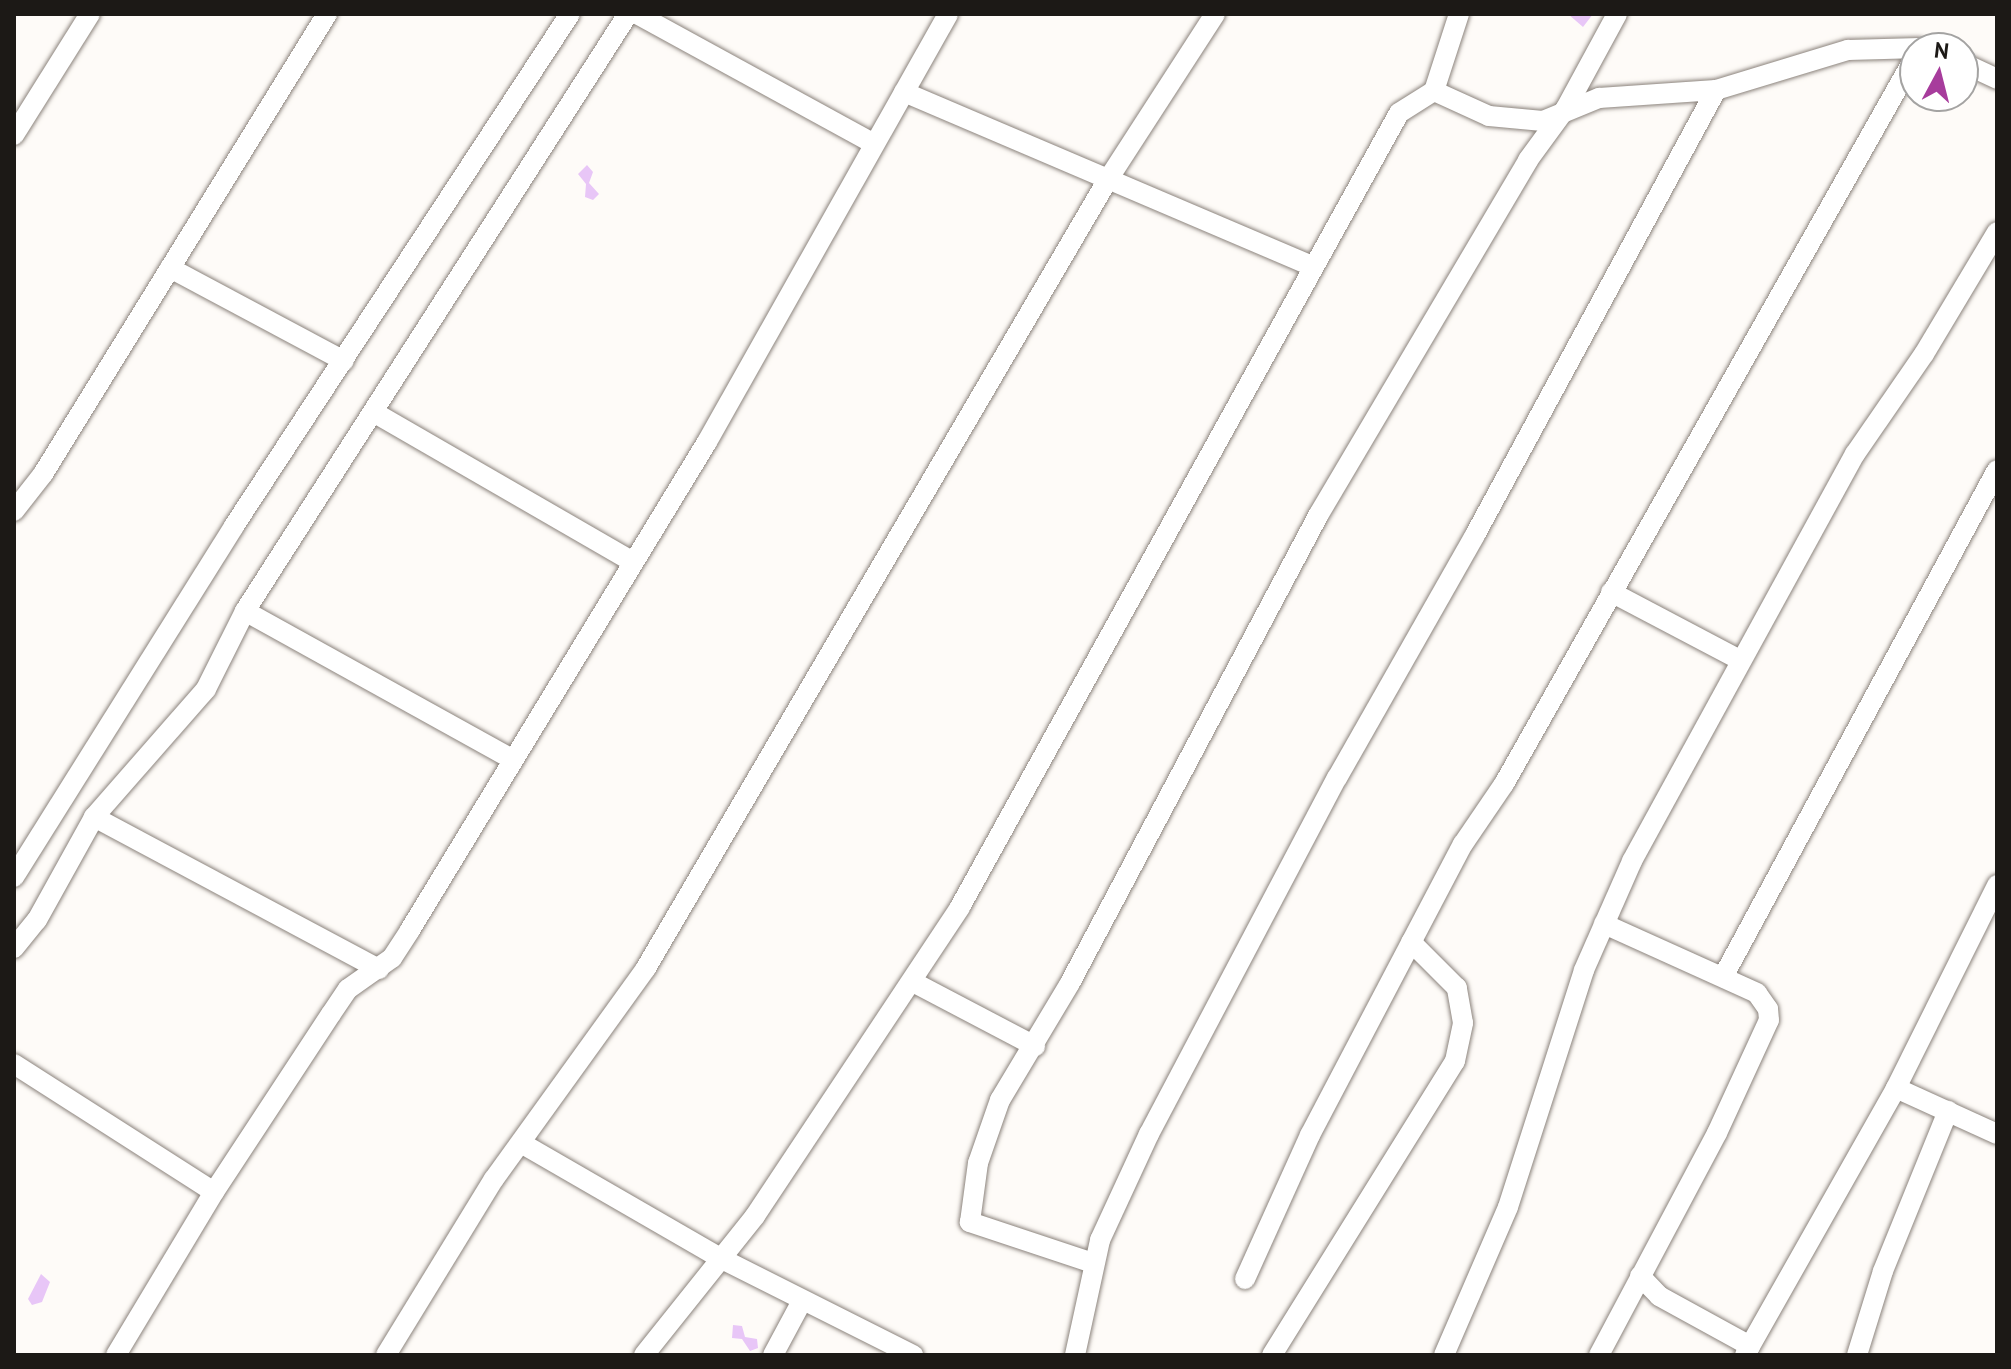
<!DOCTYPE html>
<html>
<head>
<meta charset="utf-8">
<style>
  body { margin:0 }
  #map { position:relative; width:2011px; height:1369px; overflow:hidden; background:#fefbf8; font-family:"PT Sans",sans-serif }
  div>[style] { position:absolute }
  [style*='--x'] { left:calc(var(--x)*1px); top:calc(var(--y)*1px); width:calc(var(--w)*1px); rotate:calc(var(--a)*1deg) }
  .building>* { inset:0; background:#e8c6f7 }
  .roads { filter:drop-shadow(0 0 2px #8b837c) drop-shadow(0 0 2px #8b837c) }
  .street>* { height:20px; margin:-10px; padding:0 10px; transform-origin:10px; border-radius:10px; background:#fff }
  span { translate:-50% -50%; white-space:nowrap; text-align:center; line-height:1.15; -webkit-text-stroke:6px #fff; paint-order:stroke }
  .frame { position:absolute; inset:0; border:16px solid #1c1916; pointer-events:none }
  .north { position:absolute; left:1899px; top:32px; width:80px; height:80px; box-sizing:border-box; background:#fff; border:2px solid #a4a3a2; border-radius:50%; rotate:7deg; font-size:22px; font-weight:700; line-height:32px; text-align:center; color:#1c1916 }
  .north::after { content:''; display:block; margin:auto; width:28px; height:36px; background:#a73c9c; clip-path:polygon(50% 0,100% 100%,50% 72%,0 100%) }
</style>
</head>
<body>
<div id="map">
  <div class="building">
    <div style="clip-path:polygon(1568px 14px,1593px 14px,1583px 27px)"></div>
    <div style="clip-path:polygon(587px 165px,593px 172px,589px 183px,599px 194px,593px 200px,585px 197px,586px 184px,578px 174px)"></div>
    <div style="clip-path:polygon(41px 1274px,50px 1282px,42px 1302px,32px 1305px,28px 1299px)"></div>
    <div style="clip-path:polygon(733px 1325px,742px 1326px,745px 1337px,757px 1339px,758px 1348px,750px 1351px,742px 1339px,732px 1338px)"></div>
  </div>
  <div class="roads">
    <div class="street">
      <div style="--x:637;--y:14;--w:270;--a:28.7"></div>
      <div style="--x:1963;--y:63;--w:38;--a:25"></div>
      <div style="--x:1434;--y:91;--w:60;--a:24.4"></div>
      <div style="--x:1489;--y:116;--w:54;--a:5.3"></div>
      <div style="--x:1543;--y:121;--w:61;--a:-22.3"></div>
      <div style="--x:1599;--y:98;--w:117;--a:-3.9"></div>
      <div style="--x:1716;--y:90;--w:138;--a:-16.9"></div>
      <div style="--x:1848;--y:50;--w:72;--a:-1.6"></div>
      <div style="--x:904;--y:92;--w:443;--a:23.1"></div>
      <div style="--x:14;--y:135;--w:143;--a:-57.9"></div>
      <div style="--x:170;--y:268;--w:197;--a:28.1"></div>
      <div style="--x:375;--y:413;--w:298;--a:30"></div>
      <div style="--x:14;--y:511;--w:47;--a:-51.9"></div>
      <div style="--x:43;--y:474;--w:541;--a:-58.31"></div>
      <div style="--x:1611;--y:592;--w:146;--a:27.8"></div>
      <div style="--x:245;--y:611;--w:305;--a:29"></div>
      <div style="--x:94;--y:817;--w:323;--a:28.1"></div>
      <div style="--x:14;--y:877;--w:414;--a:-57.9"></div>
      <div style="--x:234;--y:526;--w:612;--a:-56.73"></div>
      <div style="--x:14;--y:948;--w:36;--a:-51"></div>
      <div style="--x:37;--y:920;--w:118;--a:-61"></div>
      <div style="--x:94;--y:817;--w:170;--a:-48.8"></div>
      <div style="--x:206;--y:689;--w:87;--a:-63.4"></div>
      <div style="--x:245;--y:611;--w:709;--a:-57.32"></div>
      <div style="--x:1723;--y:977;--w:576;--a:-61.61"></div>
      <div style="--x:913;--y:982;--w:138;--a:27.7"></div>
      <div style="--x:14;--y:1064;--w:237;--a:32.6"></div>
      <div style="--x:1896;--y:1088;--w:111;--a:24.5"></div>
      <div style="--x:521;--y:1143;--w:232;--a:30"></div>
      <div style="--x:722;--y:1259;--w:214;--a:26.7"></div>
      <div style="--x:1093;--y:1263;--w:130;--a:-161.6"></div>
      <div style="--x:970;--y:1222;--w:60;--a:-82.3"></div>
      <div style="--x:978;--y:1163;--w:67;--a:-70.8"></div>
      <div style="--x:1000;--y:1100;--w:136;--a:-59.1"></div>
      <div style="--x:1070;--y:983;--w:531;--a:-62.04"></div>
      <div style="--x:1319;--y:514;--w:411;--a:-59.4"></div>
      <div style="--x:1528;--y:160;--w:64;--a:-53.8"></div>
      <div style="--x:1566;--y:108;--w:107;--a:-61.5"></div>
      <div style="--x:1640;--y:1276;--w:28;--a:46"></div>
      <div style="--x:1659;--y:1296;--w:104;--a:28.8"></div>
      <div style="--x:1245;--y:1279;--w:158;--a:-65.7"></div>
      <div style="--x:1310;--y:1135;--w:329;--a:-62.3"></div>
      <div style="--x:1463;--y:844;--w:73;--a:-55.7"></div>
      <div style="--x:1504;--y:784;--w:835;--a:-60.52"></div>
      <div style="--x:116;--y:1355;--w:190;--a:-59"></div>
      <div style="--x:214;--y:1192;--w:213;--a:-56.7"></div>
      <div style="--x:331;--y:1014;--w:30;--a:-56"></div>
      <div style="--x:348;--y:989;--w:54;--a:-35.2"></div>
      <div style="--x:392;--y:958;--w:33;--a:-57"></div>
      <div style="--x:410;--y:930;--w:571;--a:-58.68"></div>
      <div style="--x:707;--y:442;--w:491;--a:-60.6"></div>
      <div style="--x:386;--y:1355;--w:206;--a:-58.5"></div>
      <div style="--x:494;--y:1179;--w:260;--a:-54.2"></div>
      <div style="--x:646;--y:968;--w:912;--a:-59.64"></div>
      <div style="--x:1107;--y:181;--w:199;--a:-57.1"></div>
      <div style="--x:644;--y:1355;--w:178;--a:-51.4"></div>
      <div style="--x:755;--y:1216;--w:371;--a:-56.4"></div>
      <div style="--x:960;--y:907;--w:907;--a:-61.06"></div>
      <div style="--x:1399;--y:113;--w:41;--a:-32.2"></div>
      <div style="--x:1434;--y:91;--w:81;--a:-72"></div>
      <div style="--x:773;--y:1355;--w:61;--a:-61.8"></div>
      <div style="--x:1075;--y:1355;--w:118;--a:-77.7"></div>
      <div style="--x:1100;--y:1240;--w:117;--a:-65.2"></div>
      <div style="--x:1149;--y:1134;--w:403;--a:-62.2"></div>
      <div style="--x:1337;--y:778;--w:279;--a:-60.4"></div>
      <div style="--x:1475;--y:535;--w:506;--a:-61.56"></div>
      <div style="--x:1272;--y:1355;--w:346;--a:-58.1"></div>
      <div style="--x:1455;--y:1061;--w:39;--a:-78"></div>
      <div style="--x:1463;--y:1023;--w:36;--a:-100"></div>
      <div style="--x:1457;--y:988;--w:65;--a:-135"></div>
      <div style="--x:1444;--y:1355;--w:161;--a:-66.6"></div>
      <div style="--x:1508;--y:1207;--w:249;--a:-72.2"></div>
      <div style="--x:1584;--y:970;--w:119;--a:-66.2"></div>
      <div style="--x:1632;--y:861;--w:464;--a:-61.3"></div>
      <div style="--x:1855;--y:454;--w:121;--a:-55.4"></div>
      <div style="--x:1924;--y:354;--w:142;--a:-59.1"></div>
      <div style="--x:1599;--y:1355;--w:251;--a:-62"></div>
      <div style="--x:1717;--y:1133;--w:124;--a:-65.3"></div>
      <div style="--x:1769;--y:1020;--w:11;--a:-95"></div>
      <div style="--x:1768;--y:1009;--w:19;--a:-125"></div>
      <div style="--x:1757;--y:993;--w:168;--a:-155.7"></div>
      <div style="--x:1745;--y:1355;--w:307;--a:-60.5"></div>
      <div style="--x:1896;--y:1088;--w:227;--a:-63.5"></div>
      <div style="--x:1857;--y:1355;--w:88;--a:-72.8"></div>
      <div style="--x:1883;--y:1271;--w:173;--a:-67.9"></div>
    </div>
  </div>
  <div class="frame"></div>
  <div class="north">N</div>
</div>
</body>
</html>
